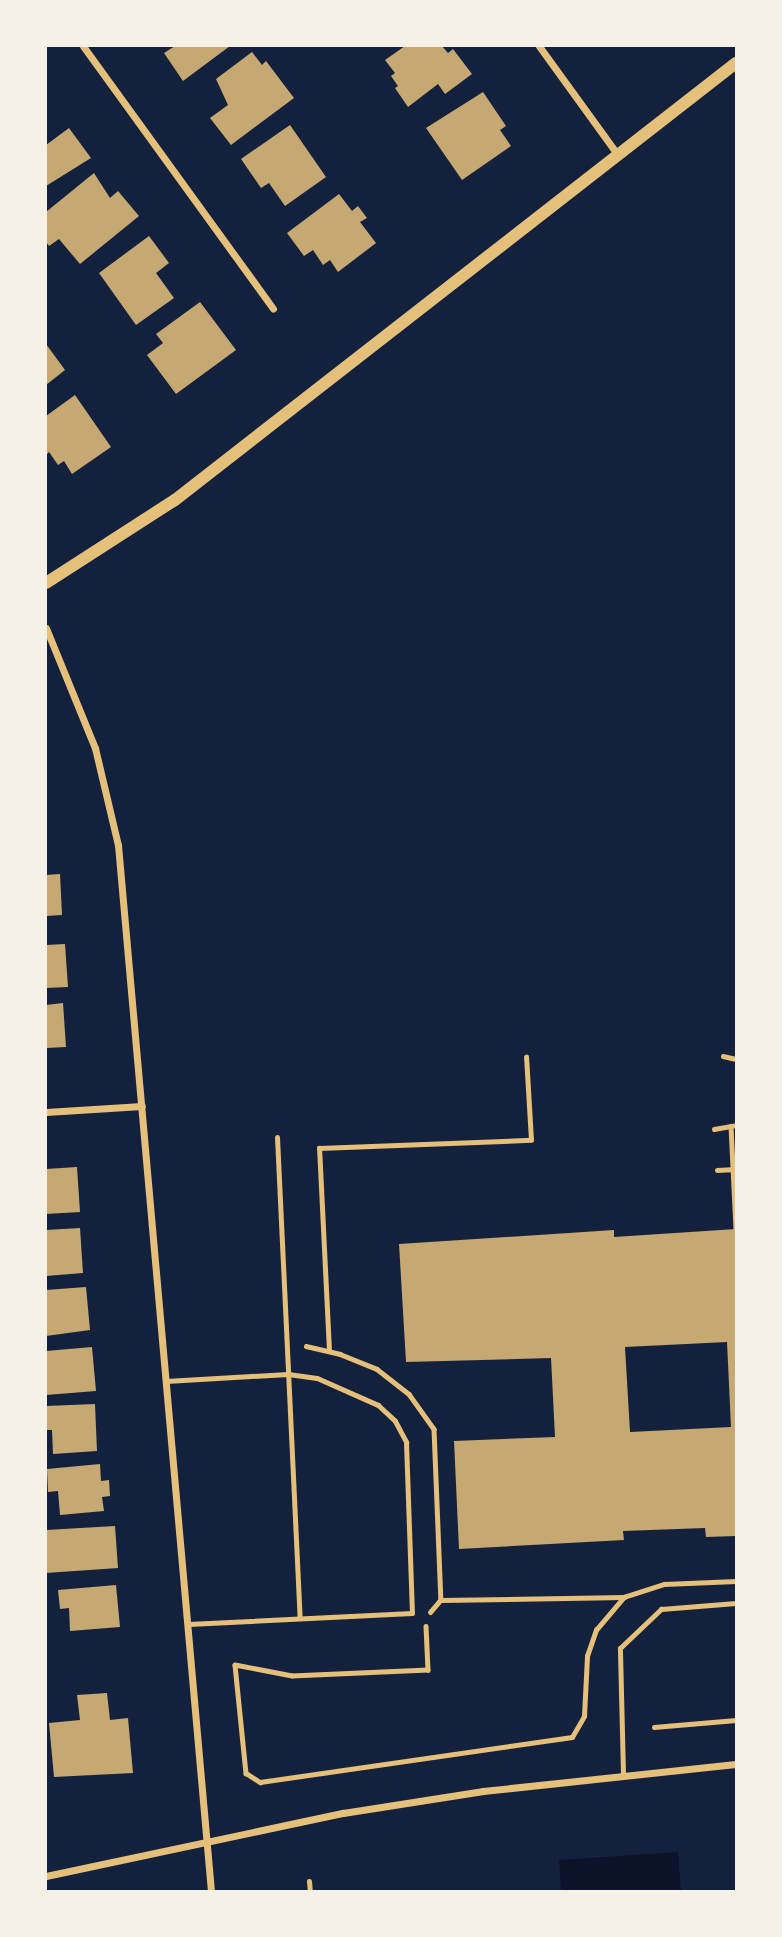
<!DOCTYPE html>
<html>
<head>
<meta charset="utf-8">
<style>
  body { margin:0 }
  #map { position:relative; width:782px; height:1937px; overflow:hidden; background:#14213d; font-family:"Varela Round",sans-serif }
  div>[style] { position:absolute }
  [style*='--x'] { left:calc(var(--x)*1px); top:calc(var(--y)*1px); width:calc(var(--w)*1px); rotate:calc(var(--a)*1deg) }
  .water>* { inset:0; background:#0b132b }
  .building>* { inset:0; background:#c6a872 }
  .path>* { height:4.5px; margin:-2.25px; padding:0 2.25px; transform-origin:2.25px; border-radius:2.25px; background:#e5c07b }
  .service>* { height:5px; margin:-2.5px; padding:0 2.5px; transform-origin:2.5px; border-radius:2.5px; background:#e5c07b }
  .minor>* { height:7px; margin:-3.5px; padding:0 3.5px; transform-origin:3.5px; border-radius:3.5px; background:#e5c07b }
  .tertiary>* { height:12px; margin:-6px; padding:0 6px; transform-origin:6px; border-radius:6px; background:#e5c07b }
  span { translate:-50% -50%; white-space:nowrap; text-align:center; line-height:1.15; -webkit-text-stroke:7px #f6f1e7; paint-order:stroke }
  .frame { position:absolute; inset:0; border:47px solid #f6f1e7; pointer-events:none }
</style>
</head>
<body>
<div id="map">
  <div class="water">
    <div style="clip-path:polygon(678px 1852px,681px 1891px,561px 1891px,559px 1860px)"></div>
  </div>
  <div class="building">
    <div style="clip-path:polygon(175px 46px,230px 46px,183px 81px,164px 53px)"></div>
    <div style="clip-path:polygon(405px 46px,442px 46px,448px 53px,453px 49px,472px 74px,445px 94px,438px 84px,408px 107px,395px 88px,398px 86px,391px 76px,395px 73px,385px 60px)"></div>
    <div style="clip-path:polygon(252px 52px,262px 65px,266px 61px,294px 98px,231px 145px,210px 118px,228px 105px,216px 79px)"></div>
    <div style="clip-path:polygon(483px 92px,506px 126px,500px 130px,511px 146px,462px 180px,426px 128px)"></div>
    <div style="clip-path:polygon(290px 125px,326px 177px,285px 206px,269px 183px,261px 188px,241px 159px)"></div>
    <div style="clip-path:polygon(69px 128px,91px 158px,46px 186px,46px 145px)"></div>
    <div style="clip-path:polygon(94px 173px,110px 198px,118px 191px,139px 216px,80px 264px,59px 239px,49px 246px,46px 242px,46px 212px)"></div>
    <div style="clip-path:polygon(339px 194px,352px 211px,358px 206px,367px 218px,360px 222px,376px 243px,338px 272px,330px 260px,323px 265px,313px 250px,304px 256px,287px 233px)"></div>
    <div style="clip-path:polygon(149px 236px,169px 263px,156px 273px,174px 298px,136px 325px,99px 273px)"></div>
    <div style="clip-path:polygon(200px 302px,236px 350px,176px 394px,147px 355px,163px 343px,156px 334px)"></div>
    <div style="clip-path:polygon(46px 344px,65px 370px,46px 385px)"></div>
    <div style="clip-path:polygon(75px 395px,111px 447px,72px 474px,64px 461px,58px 465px,49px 452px,46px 455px,46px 416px)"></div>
    <div style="clip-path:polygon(60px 874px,62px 915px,46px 916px,46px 875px)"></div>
    <div style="clip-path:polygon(65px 944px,68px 987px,46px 988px,46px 945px)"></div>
    <div style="clip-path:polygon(63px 1003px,66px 1047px,46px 1048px,46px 1005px)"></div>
    <div style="clip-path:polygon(77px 1167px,80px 1212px,46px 1214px,46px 1169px)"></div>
    <div style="clip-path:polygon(80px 1228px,83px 1273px,46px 1276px,46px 1230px)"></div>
    <div style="clip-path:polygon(evenodd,736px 1229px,736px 1536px,706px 1537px,705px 1528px,623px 1531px,624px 1540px,459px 1549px,454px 1441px,555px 1437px,551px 1358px,406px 1362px,399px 1244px,614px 1230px,614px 1237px,736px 1229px,727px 1342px,731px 1427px,630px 1432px,625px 1347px,727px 1342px)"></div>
    <div style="clip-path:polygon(86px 1287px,90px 1330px,46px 1336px,46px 1290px)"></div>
    <div style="clip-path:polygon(92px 1347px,96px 1391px,46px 1395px,46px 1351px)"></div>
    <div style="clip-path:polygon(95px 1404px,97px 1451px,53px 1454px,52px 1430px,46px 1430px,46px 1406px)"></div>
    <div style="clip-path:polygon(100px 1464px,101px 1481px,109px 1480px,110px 1496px,102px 1497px,104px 1511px,60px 1515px,58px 1491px,48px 1492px,47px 1469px)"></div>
    <div style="clip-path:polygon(115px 1526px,118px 1568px,46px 1573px,46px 1530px)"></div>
    <div style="clip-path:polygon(116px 1585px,120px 1627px,70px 1631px,69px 1608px,60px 1609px,58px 1590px)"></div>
    <div style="clip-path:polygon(107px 1693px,110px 1720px,128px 1718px,133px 1773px,54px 1777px,49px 1723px,80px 1720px,77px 1695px)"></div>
  </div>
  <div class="path">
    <div style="--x:723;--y:1056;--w:13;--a:13"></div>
    <div style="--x:731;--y:1126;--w:103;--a:87.2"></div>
    <div style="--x:714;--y:1129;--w:22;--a:-10"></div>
    <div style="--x:717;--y:1170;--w:19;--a:-3"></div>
    <div style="--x:306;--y:1346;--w:35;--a:13"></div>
    <div style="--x:340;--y:1354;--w:40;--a:22"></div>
    <div style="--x:377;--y:1369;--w:41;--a:38"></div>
    <div style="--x:409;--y:1394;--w:43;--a:54.5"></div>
    <div style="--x:434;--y:1429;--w:171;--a:87.7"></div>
    <div style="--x:441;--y:1600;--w:16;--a:130"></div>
    <div style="--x:329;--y:1351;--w:203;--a:-92.8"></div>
    <div style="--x:319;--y:1148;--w:212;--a:-2.2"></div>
    <div style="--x:531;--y:1140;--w:83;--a:-93.4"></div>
    <div style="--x:441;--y:1600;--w:183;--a:-0.9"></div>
    <div style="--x:426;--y:1626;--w:44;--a:87.4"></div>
    <div style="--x:428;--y:1670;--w:136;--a:177.5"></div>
    <div style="--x:292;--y:1676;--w:58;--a:-169.1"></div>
    <div style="--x:235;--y:1665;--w:109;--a:84.2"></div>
    <div style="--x:246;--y:1773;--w:17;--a:33"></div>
    <div style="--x:260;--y:1782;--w:315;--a:-8.2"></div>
    <div style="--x:572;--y:1737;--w:24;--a:-60"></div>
    <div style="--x:584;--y:1716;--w:60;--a:-87.1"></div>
    <div style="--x:587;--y:1656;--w:28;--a:-71"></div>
    <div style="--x:596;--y:1630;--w:43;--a:-49.7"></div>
    <div style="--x:624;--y:1597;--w:42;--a:-18"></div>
    <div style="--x:664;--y:1584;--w:72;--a:-2.4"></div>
    <div style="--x:654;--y:1727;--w:82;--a:-4.9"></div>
  </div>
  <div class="service">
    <div style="--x:277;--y:1137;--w:481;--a:87.3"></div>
    <div style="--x:166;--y:1381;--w:122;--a:-3.3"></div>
    <div style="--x:288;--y:1374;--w:29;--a:8"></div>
    <div style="--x:317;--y:1378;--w:67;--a:23.9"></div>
    <div style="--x:378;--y:1405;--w:23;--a:43"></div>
    <div style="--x:395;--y:1421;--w:24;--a:62"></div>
    <div style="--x:406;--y:1442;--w:171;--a:88"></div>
    <div style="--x:412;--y:1613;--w:224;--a:177.2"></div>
    <div style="--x:623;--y:1774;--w:126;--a:-91.4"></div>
    <div style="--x:620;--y:1648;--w:57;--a:-43.6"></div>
    <div style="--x:661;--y:1609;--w:75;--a:-4.6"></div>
    <div style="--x:309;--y:1881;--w:11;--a:85"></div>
  </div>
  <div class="minor">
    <div style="--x:83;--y:46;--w:324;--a:54.1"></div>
    <div style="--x:539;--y:46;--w:135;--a:54.1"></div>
    <div style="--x:46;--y:628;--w:130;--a:67.8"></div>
    <div style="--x:95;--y:748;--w:100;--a:76.7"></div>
    <div style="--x:118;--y:845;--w:1051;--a:84.92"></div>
    <div style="--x:46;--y:1112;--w:96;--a:-3.6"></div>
    <div style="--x:46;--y:1876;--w:304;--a:-12"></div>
    <div style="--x:343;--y:1813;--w:142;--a:-8.9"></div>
    <div style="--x:483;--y:1791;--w:254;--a:-6.1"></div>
  </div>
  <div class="tertiary">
    <div style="--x:46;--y:583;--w:153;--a:-32.8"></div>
    <div style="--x:175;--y:500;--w:711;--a:-37.92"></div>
  </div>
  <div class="frame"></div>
</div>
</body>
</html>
